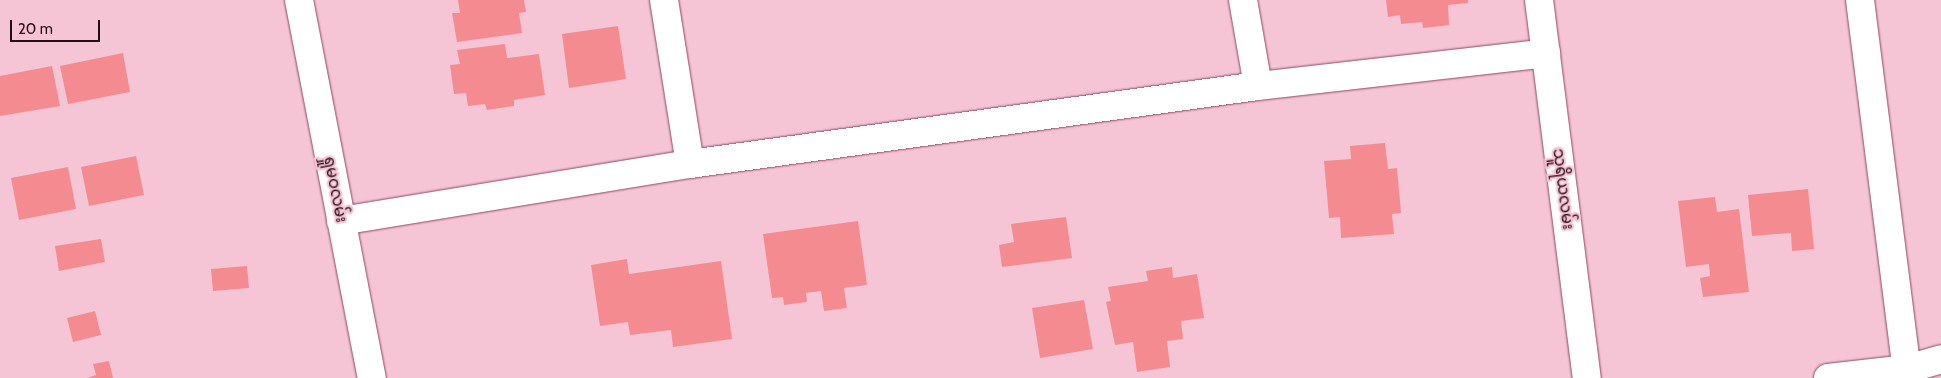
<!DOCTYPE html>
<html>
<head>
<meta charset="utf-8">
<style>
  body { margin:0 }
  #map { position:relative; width:1941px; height:378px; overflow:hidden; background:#f6c5d5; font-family:Cabin,"Noto Sans Myanmar",sans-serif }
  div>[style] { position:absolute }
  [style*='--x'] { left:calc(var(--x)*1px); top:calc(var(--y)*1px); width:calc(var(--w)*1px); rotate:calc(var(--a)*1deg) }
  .building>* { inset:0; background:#f38b91 }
  .roads { filter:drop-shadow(0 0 1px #8f4864) drop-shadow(0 0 1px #8f4864) }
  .minor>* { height:28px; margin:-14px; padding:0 14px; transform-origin:14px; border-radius:14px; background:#fff }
  .tertiary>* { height:28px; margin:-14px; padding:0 14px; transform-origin:14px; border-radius:14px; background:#fff }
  span { translate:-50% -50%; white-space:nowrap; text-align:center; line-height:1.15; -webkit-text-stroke:4.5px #f6c5d5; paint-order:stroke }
  .street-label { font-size:16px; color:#260a15 }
  .scale { position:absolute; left:10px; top:20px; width:90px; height:22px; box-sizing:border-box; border:2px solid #260a15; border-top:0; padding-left:6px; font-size:15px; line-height:18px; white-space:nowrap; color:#260a15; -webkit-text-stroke:4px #f6c5d5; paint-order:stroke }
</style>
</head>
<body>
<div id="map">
  <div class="building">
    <div style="clip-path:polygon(458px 0,524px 0,526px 12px,519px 13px,522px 33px,457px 42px,452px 13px,460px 13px)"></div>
    <div style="clip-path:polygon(1386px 0,1468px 0,1468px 3px,1448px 5px,1449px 25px,1423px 28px,1422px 22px,1401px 24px,1400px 15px,1388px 17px)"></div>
    <div style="clip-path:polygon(618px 26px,626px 79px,569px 88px,562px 34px)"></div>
    <div style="clip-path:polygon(505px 44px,507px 58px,539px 54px,545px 95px,514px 100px,514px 106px,487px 110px,485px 104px,468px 106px,466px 93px,454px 94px,450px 65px,460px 64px,457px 50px)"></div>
    <div style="clip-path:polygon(123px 53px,130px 92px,68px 104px,60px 66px)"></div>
    <div style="clip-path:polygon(52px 66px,60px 106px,0 116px,0 76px)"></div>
    <div style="clip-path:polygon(1385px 143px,1388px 169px,1397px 168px,1401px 213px,1392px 214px,1394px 234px,1341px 238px,1340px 217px,1329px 218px,1324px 161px,1351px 159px,1350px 146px)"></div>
    <div style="clip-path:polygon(136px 156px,144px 195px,89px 206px,81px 167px)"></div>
    <div style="clip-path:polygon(68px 167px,76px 209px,19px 220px,11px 178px)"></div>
    <div style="clip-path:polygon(1808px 189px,1814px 249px,1792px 251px,1791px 233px,1752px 236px,1748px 195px)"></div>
    <div style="clip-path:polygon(1715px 197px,1717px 212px,1739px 209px,1749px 292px,1703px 297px,1700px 278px,1710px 276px,1709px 264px,1686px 267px,1678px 201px)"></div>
    <div style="clip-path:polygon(1066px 217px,1072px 258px,1002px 267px,999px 245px,1014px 242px,1011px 224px)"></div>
    <div style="clip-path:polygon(858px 221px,867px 285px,844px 288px,847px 308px,824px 311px,821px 291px,806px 293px,807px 302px,784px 305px,783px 297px,772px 298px,763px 234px)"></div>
    <div style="clip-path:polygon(101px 239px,105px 262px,59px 271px,55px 246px)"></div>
    <div style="clip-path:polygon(627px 259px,629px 274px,721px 261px,732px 339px,673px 347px,671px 330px,630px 335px,628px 322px,600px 326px,591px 265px)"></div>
    <div style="clip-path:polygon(247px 266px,249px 288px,213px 291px,211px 269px)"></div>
    <div style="clip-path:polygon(1172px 267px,1173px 278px,1197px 274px,1204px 318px,1181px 321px,1183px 339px,1167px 341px,1170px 367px,1137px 372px,1133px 342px,1115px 345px,1106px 302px,1111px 301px,1108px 287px,1148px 281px,1146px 271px)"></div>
    <div style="clip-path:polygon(1084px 300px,1093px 349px,1040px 358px,1032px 308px)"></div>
    <div style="clip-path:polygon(95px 311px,101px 335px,73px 342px,67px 318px)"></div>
    <div style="clip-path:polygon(109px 361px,113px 378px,87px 378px,96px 375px,93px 364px)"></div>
  </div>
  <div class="roads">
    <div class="minor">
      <div style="--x:664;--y:0;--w:166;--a:81"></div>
      <div style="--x:1243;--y:0;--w:87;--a:80.1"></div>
      <div style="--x:1860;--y:0;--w:381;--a:82.8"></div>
      <div style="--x:341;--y:221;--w:354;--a:-9.3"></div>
      <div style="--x:690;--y:164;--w:573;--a:-7.82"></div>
      <div style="--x:1258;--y:86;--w:290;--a:-6.5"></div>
      <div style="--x:1828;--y:378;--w:80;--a:-6.5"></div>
      <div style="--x:1907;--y:369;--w:35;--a:-16"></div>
    </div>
    <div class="tertiary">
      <div style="--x:299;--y:0;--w:385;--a:79.1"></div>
      <div style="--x:1539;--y:0;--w:381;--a:82.8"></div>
    </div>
  </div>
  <div class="street-label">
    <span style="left:335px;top:189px;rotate:79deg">ရှုမဝလမ်း</span>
    <span style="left:1563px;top:189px;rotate:83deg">သူရိယလမ်း</span>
  </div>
  <div class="scale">20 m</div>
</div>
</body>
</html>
